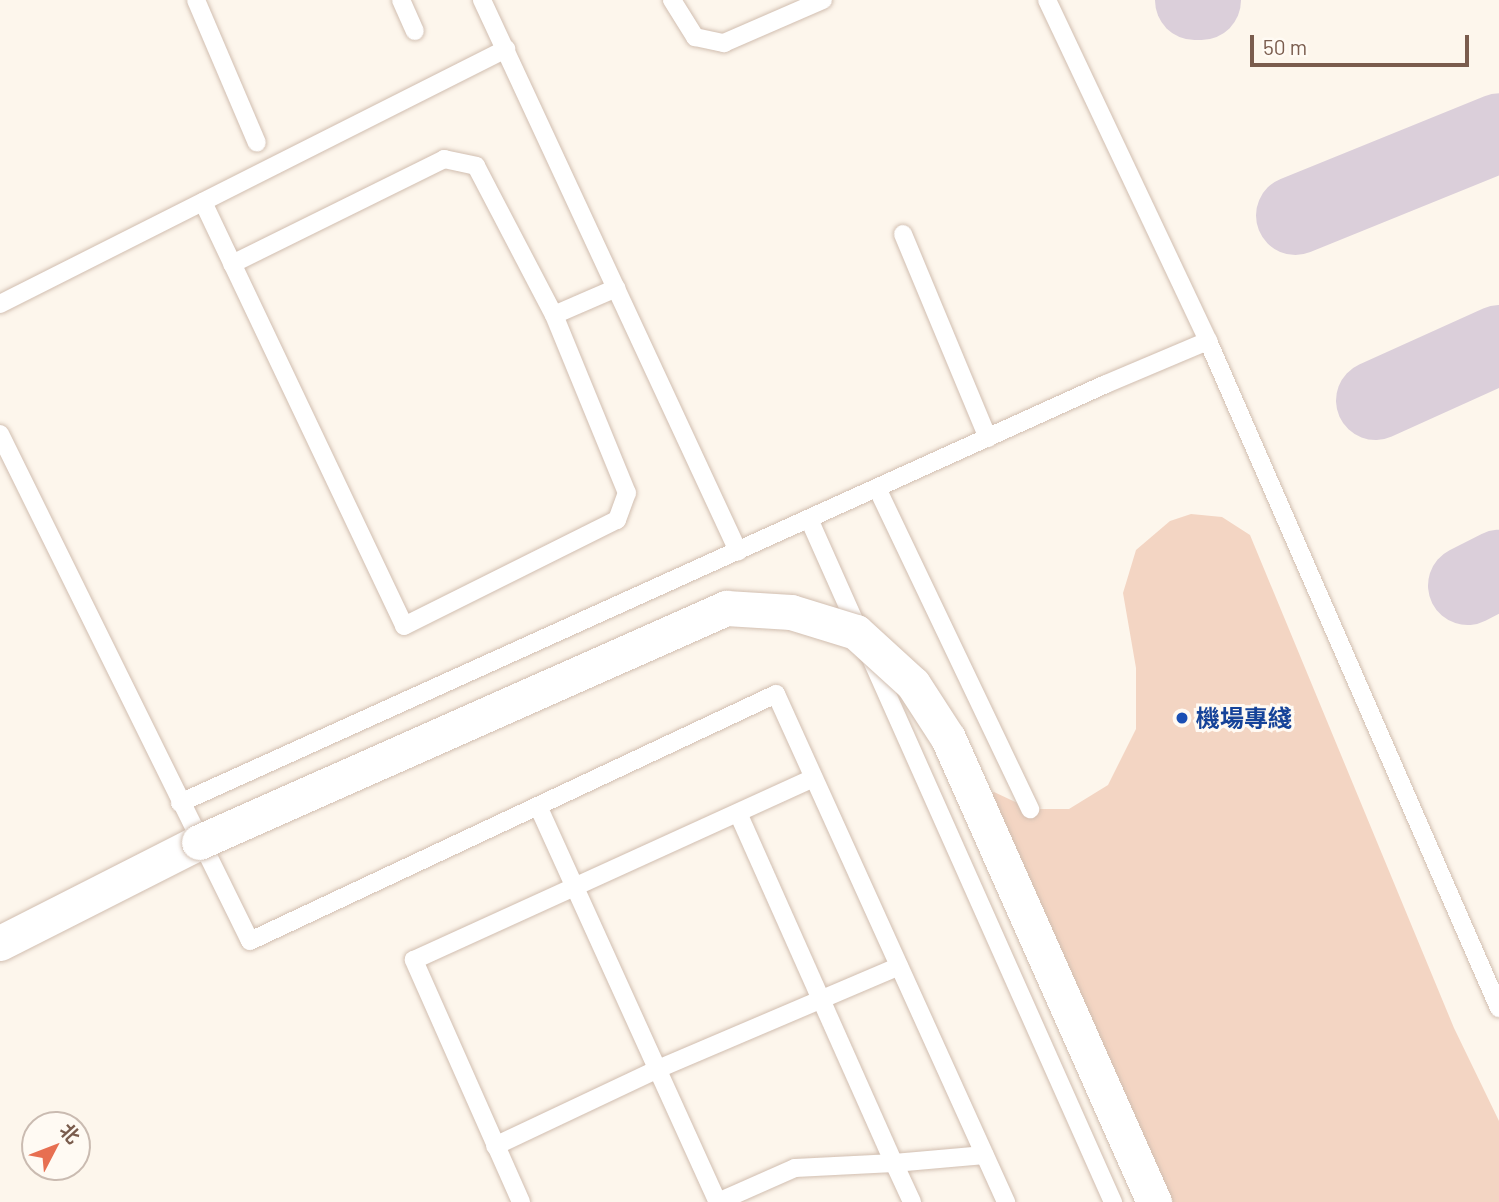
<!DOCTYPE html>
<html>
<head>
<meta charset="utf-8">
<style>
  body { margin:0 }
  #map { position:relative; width:1499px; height:1202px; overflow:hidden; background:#fdf6ec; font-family:Barlow,"Noto Sans SC",sans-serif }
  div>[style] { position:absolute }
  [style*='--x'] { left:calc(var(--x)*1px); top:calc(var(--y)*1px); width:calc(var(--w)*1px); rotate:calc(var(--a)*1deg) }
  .taxiway>* { height:79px; margin:-39.5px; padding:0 39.5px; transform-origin:39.5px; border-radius:39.5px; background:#dbcfda }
  .building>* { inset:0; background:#f3d5c3 }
  .roads { filter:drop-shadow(0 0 2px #d1beb0) drop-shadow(0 0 2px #d1beb0) }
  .service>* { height:18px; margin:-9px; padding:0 9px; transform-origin:9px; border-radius:9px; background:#fff }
  .minor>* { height:35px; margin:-17.5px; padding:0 17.5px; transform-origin:17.5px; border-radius:17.5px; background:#fff }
  .bridges { filter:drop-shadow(0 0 2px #d1beb0) drop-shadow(0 0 2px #d1beb0) }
  .minor-bridge>* { height:35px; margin:-17.5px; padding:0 17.5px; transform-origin:17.5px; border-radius:17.5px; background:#fff }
  .dots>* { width:19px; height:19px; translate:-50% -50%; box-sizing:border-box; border:4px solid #fffaf3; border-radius:50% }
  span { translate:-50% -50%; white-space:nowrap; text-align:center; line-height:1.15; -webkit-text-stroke:6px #fffaf3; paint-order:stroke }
  .transit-label { font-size:24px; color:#164399; font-weight:700 }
  .left { translate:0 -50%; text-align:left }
  .north { position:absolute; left:21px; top:1111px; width:70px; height:70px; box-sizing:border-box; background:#fffaf3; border:2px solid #cabbb1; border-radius:50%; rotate:48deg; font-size:19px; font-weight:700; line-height:28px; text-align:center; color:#7a5c4d }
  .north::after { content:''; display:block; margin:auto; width:24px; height:32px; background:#e76f51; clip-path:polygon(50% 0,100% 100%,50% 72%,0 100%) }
  .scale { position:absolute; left:1250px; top:35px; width:219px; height:32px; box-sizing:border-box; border:4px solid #7a5c4d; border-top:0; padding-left:9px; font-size:21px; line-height:24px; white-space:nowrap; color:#7a5c4d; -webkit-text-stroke:5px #fffaf3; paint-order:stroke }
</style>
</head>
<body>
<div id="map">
  <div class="taxiway">
    <div style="--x:1194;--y:0;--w:7;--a:0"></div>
    <div style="--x:1295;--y:215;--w:220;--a:-22.1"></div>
    <div style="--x:1375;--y:400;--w:136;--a:-24.3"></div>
    <div style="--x:1467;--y:585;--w:36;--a:-27"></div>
  </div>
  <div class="building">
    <div style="clip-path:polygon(1191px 514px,1222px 517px,1250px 535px,1454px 1028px,1499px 1121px,1499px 1202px,1171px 1202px,990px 796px,994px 792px,1030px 809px,1069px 809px,1108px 785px,1136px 729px,1136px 668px,1123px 593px,1136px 550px,1170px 521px)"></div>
  </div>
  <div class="roads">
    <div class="service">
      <div style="--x:196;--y:0;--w:155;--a:66.9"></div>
      <div style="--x:401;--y:0;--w:34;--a:66"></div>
      <div style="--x:482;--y:0;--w:608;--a:65.08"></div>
      <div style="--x:672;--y:0;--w:44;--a:58.1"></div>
      <div style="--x:695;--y:37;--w:30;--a:12"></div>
      <div style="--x:724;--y:43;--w:108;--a:-23.5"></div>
      <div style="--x:1047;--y:0;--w:377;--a:64.7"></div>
      <div style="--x:1208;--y:341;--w:728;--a:66.43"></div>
      <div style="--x:203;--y:202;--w:469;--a:64.6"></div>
      <div style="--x:404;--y:626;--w:238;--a:-26.5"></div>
      <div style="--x:617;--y:520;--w:29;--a:-70"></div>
      <div style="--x:627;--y:493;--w:192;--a:-112.3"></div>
      <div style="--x:903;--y:234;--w:221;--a:67.4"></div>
      <div style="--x:232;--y:264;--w:237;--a:-26.3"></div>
      <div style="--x:444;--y:159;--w:33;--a:12"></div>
      <div style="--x:476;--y:166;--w:168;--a:62.4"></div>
      <div style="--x:554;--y:315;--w:68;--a:-23.5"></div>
      <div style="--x:0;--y:304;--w:567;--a:-26.75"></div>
      <div style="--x:0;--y:434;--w:565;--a:63.75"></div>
      <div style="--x:250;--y:941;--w:581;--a:-25.15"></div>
      <div style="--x:776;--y:694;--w:558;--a:65.64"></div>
      <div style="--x:877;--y:488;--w:356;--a:64.5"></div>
      <div style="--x:809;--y:519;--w:748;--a:66.01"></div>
      <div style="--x:180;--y:803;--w:1016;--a:-24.35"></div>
      <div style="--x:1106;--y:384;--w:111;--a:-22.9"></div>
      <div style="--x:538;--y:806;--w:435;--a:65.6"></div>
      <div style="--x:738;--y:813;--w:383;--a:66"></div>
      <div style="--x:894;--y:1163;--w:91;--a:-5"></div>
      <div style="--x:495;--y:1146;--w:180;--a:-25.3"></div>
      <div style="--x:658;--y:1069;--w:262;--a:-23.1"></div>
      <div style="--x:521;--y:1202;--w:265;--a:-113.9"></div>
      <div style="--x:414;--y:960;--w:439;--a:-24.5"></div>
      <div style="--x:718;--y:1202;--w:84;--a:-23.8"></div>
      <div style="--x:795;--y:1168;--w:99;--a:-2.9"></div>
      <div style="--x:894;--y:1163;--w:43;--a:65.2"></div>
    </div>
    <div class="minor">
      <div style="--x:0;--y:943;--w:223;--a:-26.9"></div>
    </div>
  </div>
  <div class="bridges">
    <div class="minor-bridge">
      <div style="--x:199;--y:842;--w:577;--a:-23.94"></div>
      <div style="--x:726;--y:608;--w:65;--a:3.5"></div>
      <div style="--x:791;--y:612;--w:68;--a:17.1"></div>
      <div style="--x:856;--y:632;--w:77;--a:42.4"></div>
      <div style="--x:913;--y:684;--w:64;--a:57.1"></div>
      <div style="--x:948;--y:738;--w:508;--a:66.06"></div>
    </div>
  </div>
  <div class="dots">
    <div style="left:1182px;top:718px;background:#1a4fb4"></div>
  </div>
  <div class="transit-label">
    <span class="left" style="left:1196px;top:718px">機場專綫</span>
  </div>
  <div class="north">北</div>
  <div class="scale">50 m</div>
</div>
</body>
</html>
